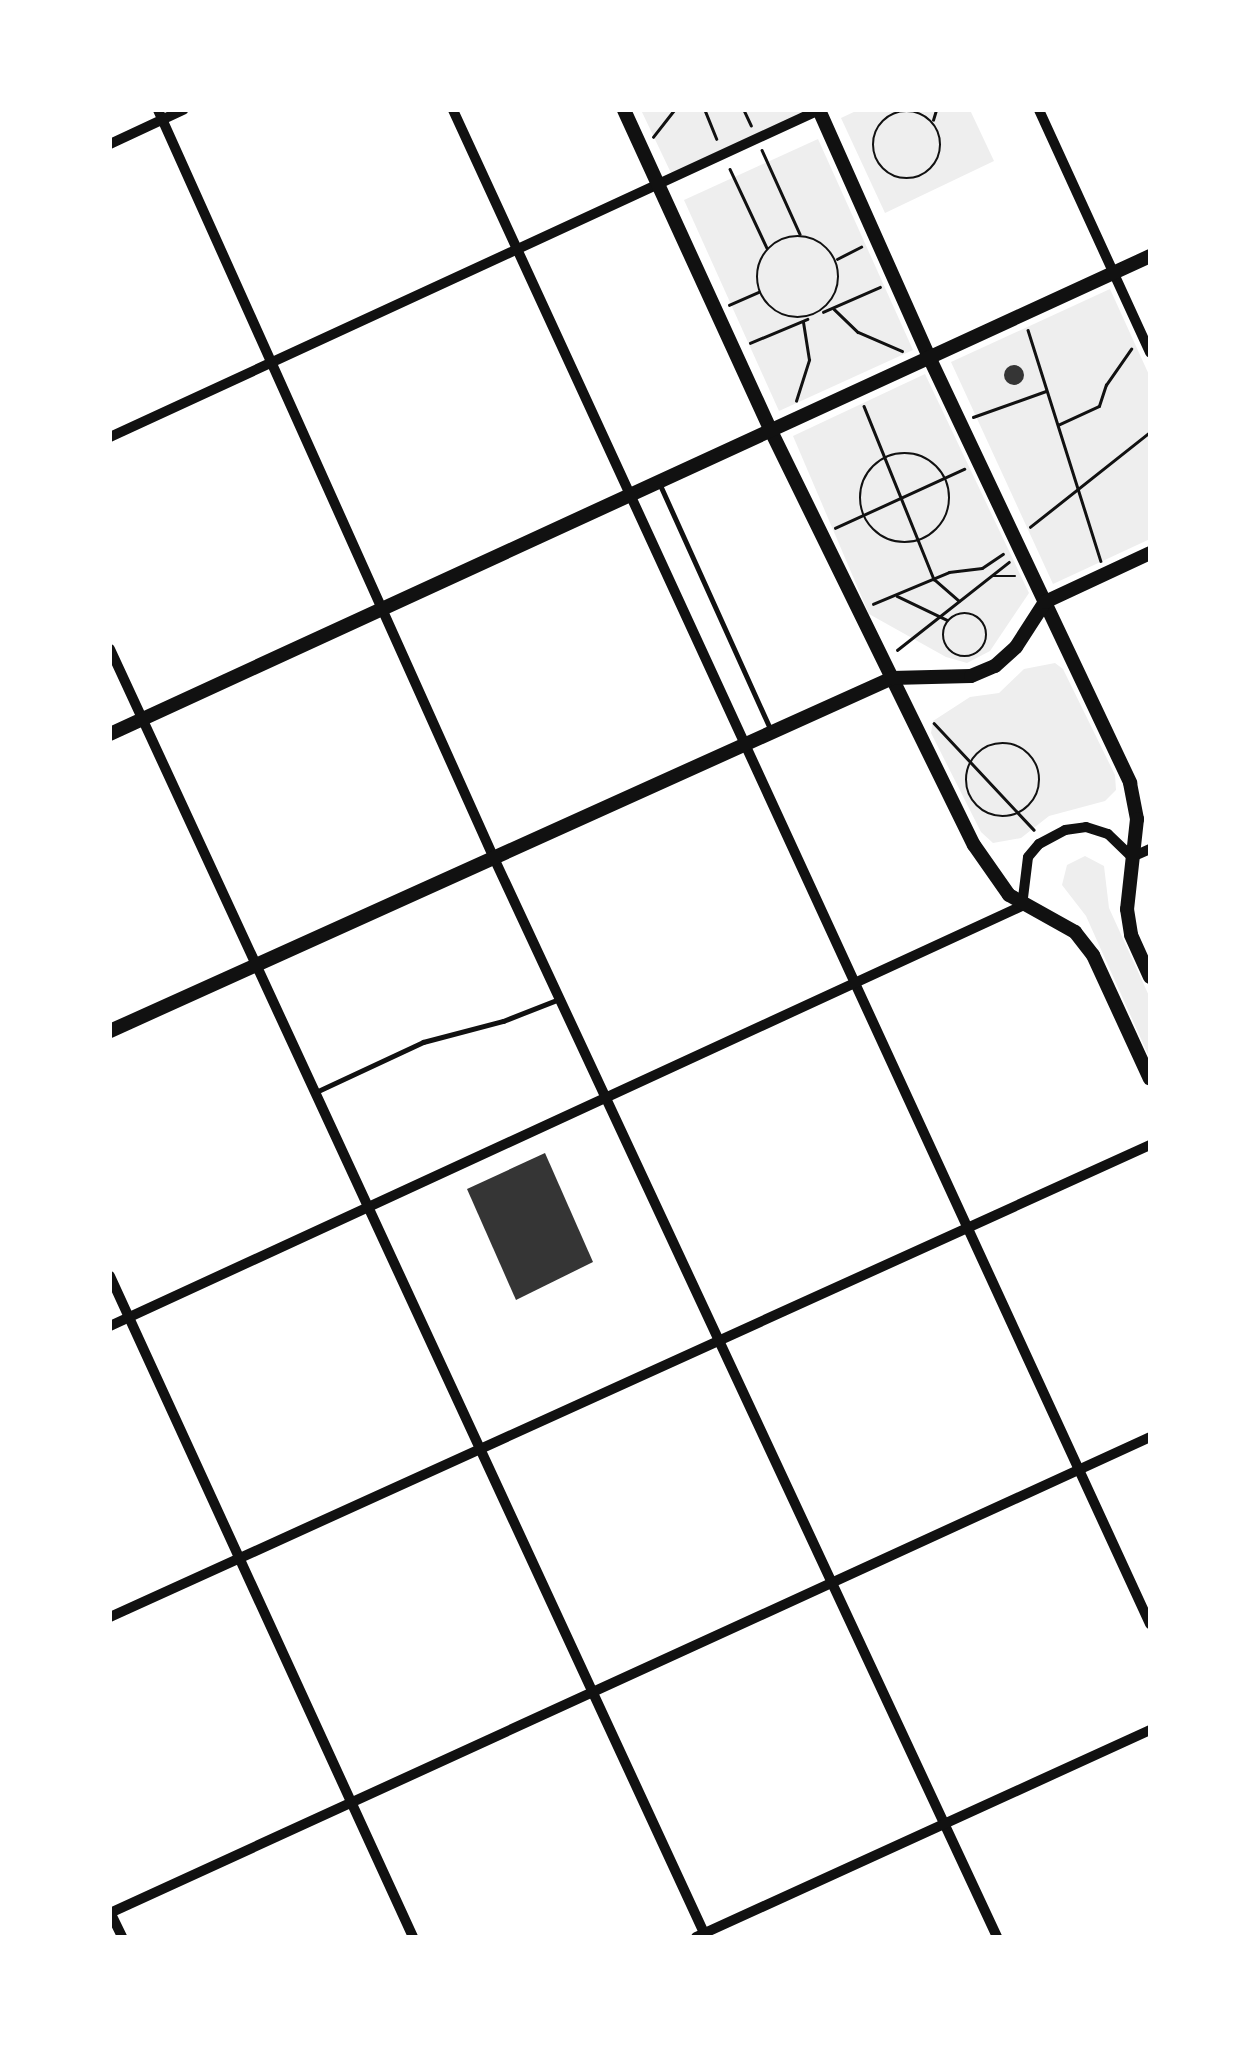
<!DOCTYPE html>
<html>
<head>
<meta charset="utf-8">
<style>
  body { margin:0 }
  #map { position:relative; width:1260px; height:2047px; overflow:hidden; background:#fff; font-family:"Nunito Sans",sans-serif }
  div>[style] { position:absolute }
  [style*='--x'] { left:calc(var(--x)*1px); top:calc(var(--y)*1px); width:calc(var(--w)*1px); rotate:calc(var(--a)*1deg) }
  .green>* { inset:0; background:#eee }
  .building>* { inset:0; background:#353535 }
  .round { border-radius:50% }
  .path>* { height:2.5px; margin:-1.25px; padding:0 1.25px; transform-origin:1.25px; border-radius:1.25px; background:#111 }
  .path>.ring { margin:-1.25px; padding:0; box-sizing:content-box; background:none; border:2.5px solid #111; border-radius:50% }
  .service>* { height:5px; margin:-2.5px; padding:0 2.5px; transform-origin:2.5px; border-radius:2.5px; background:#111 }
  .minor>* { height:10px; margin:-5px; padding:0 5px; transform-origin:5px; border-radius:5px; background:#111 }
  .secondary>* { height:14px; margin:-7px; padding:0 7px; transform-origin:7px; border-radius:7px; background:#111 }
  span { translate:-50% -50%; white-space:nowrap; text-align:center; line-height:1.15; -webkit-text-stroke:10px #fff; paint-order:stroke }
  .frame { position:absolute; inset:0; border:112px solid #fff; pointer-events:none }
</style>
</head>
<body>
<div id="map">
  <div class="green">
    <div style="clip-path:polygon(641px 110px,806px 110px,806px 111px,671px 173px)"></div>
    <div style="clip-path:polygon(858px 110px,970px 110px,994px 161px,885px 213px,841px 118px)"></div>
    <div style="clip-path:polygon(818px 139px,913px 350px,779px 411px,684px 200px)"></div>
    <div style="clip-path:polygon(1110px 289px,1150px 377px,1150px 539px,1053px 584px,951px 362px)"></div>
    <div style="clip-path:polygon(925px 374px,1029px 593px,990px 651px,967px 663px,946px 657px,869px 614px,793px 436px)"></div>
    <div style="clip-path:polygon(1055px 663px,1063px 669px,1115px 775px,1116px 790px,1105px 801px,1049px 816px,1021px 838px,993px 843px,981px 832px,931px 733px,933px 721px,970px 697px,999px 693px,1024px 669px)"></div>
    <div style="clip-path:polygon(1085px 856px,1104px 866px,1109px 908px,1150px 998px,1150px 1059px,1086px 916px,1062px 885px,1067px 865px)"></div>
  </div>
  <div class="building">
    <div class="round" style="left:1004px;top:365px;width:20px;height:20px"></div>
    <div style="clip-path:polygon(545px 1153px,593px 1262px,516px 1300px,467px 1189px)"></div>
  </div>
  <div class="path">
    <div style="--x:705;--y:110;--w:31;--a:68"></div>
    <div style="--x:744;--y:110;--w:17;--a:65"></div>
    <div class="ring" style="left:873px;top:111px;width:65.5px;height:65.5px"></div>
    <div style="--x:933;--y:120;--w:10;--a:-73"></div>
    <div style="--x:653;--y:137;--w:34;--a:-52"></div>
    <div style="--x:762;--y:150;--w:92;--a:65.7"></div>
    <div style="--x:730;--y:169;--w:87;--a:64.9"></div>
    <div class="ring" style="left:757px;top:236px;width:79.5px;height:79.5px"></div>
    <div style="--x:837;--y:259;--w:27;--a:-27"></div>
    <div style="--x:729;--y:305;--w:32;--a:-24"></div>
    <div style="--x:834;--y:309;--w:33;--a:44"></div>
    <div style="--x:858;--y:332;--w:48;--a:23.4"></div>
    <div style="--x:823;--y:312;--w:62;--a:-23.7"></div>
    <div style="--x:1028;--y:330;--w:242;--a:72.5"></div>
    <div style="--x:750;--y:343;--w:62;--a:-22.8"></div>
    <div style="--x:796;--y:401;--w:43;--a:-72.4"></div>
    <div style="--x:809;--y:360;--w:38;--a:-99"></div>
    <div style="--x:864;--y:406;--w:187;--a:68"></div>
    <div style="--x:934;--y:579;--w:33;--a:41"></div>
    <div style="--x:973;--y:417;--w:77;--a:-19.6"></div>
    <div style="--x:1058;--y:425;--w:45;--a:-24.9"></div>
    <div style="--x:1099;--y:406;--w:22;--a:-72"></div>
    <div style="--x:1106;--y:385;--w:44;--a:-55.2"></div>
    <div class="ring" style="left:860px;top:453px;width:87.5px;height:87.5px"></div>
    <div style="--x:1030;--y:527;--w:153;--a:-38.4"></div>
    <div style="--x:835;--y:528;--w:142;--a:-24.6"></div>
    <div style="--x:993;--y:576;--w:22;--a:0"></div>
    <div style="--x:897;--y:596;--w:55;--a:25.6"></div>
    <div style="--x:873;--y:604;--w:82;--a:-22.8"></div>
    <div style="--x:949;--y:572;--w:33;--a:-7"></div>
    <div style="--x:982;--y:568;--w:25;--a:-34"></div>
    <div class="ring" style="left:943px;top:613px;width:41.5px;height:41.5px"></div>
    <div style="--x:897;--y:650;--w:142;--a:-38.2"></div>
    <div style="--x:934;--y:723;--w:146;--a:46.9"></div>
    <div class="ring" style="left:966px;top:743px;width:71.5px;height:71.5px"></div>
  </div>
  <div class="service">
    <div style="--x:660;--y:485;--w:270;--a:65.7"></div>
    <div style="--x:318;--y:1091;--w:116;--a:-25"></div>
    <div style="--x:423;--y:1042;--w:83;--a:-14.7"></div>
    <div style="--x:503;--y:1021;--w:60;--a:-21.4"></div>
  </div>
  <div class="minor">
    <div style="--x:158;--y:110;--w:818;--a:65.82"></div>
    <div style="--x:493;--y:856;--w:1193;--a:65"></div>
    <div style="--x:453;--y:110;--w:1667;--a:65.28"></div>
    <div style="--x:1039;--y:110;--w:267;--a:65.4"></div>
    <div style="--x:110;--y:144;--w:81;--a:-25"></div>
    <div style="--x:110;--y:437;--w:781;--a:-24.76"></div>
    <div style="--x:110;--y:649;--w:1419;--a:65.17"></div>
    <div style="--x:110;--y:1276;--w:727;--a:65.37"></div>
    <div style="--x:110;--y:1326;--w:1004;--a:-24.73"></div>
    <div style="--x:1022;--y:906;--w:49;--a:-83"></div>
    <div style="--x:1028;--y:857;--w:17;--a:-50"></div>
    <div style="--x:1039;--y:844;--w:30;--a:-28"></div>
    <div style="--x:1065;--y:830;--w:21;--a:-8"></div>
    <div style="--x:1086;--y:827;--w:23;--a:18"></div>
    <div style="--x:1108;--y:834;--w:33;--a:44"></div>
    <div style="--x:1132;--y:857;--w:20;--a:-24"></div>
    <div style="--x:110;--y:1617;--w:1142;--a:-24.41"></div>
    <div style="--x:110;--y:1912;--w:28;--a:64"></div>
    <div style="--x:110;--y:1913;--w:1144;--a:-24.59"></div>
    <div style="--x:696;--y:1937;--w:499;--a:-24.5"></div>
  </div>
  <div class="secondary">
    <div style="--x:624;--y:110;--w:353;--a:65.4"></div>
    <div style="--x:771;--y:431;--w:461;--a:63.9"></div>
    <div style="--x:974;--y:845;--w:61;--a:55"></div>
    <div style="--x:1009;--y:895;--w:76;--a:29.3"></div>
    <div style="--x:1075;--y:932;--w:29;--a:52"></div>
    <div style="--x:1093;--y:955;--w:136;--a:65.3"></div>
    <div style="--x:819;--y:110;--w:270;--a:66"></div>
    <div style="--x:929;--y:357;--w:471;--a:64.7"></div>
    <div style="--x:1130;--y:783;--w:37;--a:79"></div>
    <div style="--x:1137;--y:819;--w:91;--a:96.3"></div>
    <div style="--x:1127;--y:909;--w:26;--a:81"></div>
    <div style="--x:1131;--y:935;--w:46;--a:65.7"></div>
    <div style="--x:110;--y:734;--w:1145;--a:-24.68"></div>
    <div style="--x:110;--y:1031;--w:858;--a:-24.29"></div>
    <div style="--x:892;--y:678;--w:79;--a:-1.5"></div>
    <div style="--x:971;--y:676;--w:26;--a:-23"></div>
    <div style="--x:995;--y:666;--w:28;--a:-42"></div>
    <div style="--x:1016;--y:647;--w:54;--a:-57.2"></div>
    <div style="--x:1045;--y:602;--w:116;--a:-25"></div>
  </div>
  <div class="frame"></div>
</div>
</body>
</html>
